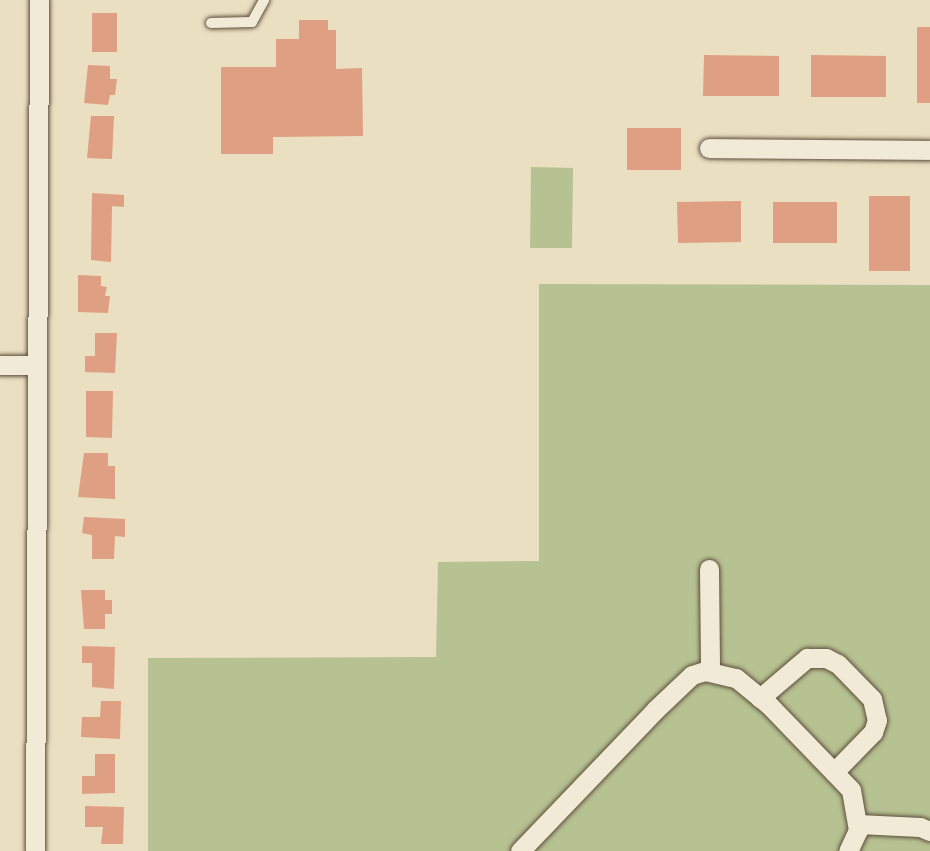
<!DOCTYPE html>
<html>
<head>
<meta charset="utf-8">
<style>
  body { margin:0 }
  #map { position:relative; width:930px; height:851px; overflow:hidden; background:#eadfc1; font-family:"Gentium Book Plus",serif }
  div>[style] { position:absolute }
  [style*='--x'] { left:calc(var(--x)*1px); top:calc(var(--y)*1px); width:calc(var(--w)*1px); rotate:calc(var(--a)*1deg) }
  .green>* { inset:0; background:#b7c292 }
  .building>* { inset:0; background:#df9f83 }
  .roads { filter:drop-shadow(0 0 2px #5e4e3b) drop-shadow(0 0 2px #5e4e3b) }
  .lane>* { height:10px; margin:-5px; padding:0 5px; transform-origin:5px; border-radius:5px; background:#f1ead7 }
  .street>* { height:19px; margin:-9.5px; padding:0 9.5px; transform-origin:9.5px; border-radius:9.5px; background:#f1ead7 }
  span { translate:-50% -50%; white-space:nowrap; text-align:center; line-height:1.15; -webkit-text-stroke:6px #f1ead7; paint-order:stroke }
</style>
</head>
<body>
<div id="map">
  <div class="green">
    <div style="clip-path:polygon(531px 167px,573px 168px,572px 248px,530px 248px)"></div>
    <div style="clip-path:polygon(539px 284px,930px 285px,930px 851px,148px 851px,148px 658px,436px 657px,438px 562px,539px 561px)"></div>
  </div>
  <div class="building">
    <div style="clip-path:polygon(92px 13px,117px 13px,117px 52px,92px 52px)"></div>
    <div style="clip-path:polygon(299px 20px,328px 20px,328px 30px,336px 30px,336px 69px,362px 68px,363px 136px,273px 137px,273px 154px,221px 154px,221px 67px,276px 67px,276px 39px,299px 39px)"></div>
    <div style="clip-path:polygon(917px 27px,930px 27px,930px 103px,917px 103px)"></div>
    <div style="clip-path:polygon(704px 55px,779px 56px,779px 96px,703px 96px)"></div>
    <div style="clip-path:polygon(811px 55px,886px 56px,886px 97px,811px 97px)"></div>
    <div style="clip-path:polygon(88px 65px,110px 66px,110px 79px,117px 79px,115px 95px,110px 95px,108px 105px,84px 103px)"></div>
    <div style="clip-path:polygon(91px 116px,114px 116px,112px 159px,87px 158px)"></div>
    <div style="clip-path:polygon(627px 128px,681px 128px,681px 170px,627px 170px)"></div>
    <div style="clip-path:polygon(92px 193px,124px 195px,124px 207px,112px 206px,111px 262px,91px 260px)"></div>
    <div style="clip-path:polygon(869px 196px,910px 196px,910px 271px,869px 271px)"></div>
    <div style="clip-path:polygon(741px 201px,741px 242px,678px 243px,677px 202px)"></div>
    <div style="clip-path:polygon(773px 202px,837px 202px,837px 243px,773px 243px)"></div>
    <div style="clip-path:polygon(78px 275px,101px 276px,101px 286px,107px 287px,105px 296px,110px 296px,108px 313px,78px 312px)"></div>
    <div style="clip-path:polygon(95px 333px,117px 333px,115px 373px,85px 372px,85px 356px,95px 356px)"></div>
    <div style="clip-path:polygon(86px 391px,113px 391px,112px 438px,86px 437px)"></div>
    <div style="clip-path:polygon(84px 453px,108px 453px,108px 466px,115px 466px,115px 499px,78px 497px)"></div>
    <div style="clip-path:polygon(84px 517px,125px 519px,125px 537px,115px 536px,114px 559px,92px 559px,92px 535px,82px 533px)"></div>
    <div style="clip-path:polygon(81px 590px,105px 590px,105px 600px,112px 600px,112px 614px,105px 614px,105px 629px,84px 629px)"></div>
    <div style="clip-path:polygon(82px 646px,115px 647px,114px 689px,92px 687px,92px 663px,82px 663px)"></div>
    <div style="clip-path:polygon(101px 701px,121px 701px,120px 739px,81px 737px,82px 717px,100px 717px)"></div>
    <div style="clip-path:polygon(95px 754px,115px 754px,115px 793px,82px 794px,82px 776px,95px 776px)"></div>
    <div style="clip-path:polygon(85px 806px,124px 807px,123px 844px,101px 844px,103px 827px,85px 827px)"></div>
  </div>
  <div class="roads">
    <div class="lane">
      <div style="--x:211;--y:23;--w:41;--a:-1.4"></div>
      <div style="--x:252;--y:22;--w:25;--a:-61"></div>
    </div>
    <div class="street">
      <div style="--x:709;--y:148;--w:221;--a:0.5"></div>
      <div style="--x:0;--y:365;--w:35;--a:0"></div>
      <div style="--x:709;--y:569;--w:102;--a:89.4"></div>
      <div style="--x:760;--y:698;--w:62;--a:-40.4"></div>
      <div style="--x:807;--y:658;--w:19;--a:0"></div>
      <div style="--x:826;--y:658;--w:13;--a:27"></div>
      <div style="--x:838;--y:664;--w:49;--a:45.8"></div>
      <div style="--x:872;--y:699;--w:22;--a:77"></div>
      <div style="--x:877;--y:720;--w:13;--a:108"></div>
      <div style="--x:873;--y:732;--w:56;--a:134.3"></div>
      <div style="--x:858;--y:824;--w:62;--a:2.8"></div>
      <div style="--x:920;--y:827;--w:11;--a:22"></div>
      <div style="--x:35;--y:851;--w:851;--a:-89.73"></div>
      <div style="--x:520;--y:851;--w:195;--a:-46.2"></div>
      <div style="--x:655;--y:710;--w:51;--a:-43.4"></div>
      <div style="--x:692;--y:675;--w:14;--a:-17"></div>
      <div style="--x:705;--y:671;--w:32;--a:13"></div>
      <div style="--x:736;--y:678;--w:43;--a:39.3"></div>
      <div style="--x:769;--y:705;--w:118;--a:46"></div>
      <div style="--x:851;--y:790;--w:41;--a:80.1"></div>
      <div style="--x:858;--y:830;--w:23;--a:115"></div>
    </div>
  </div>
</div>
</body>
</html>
